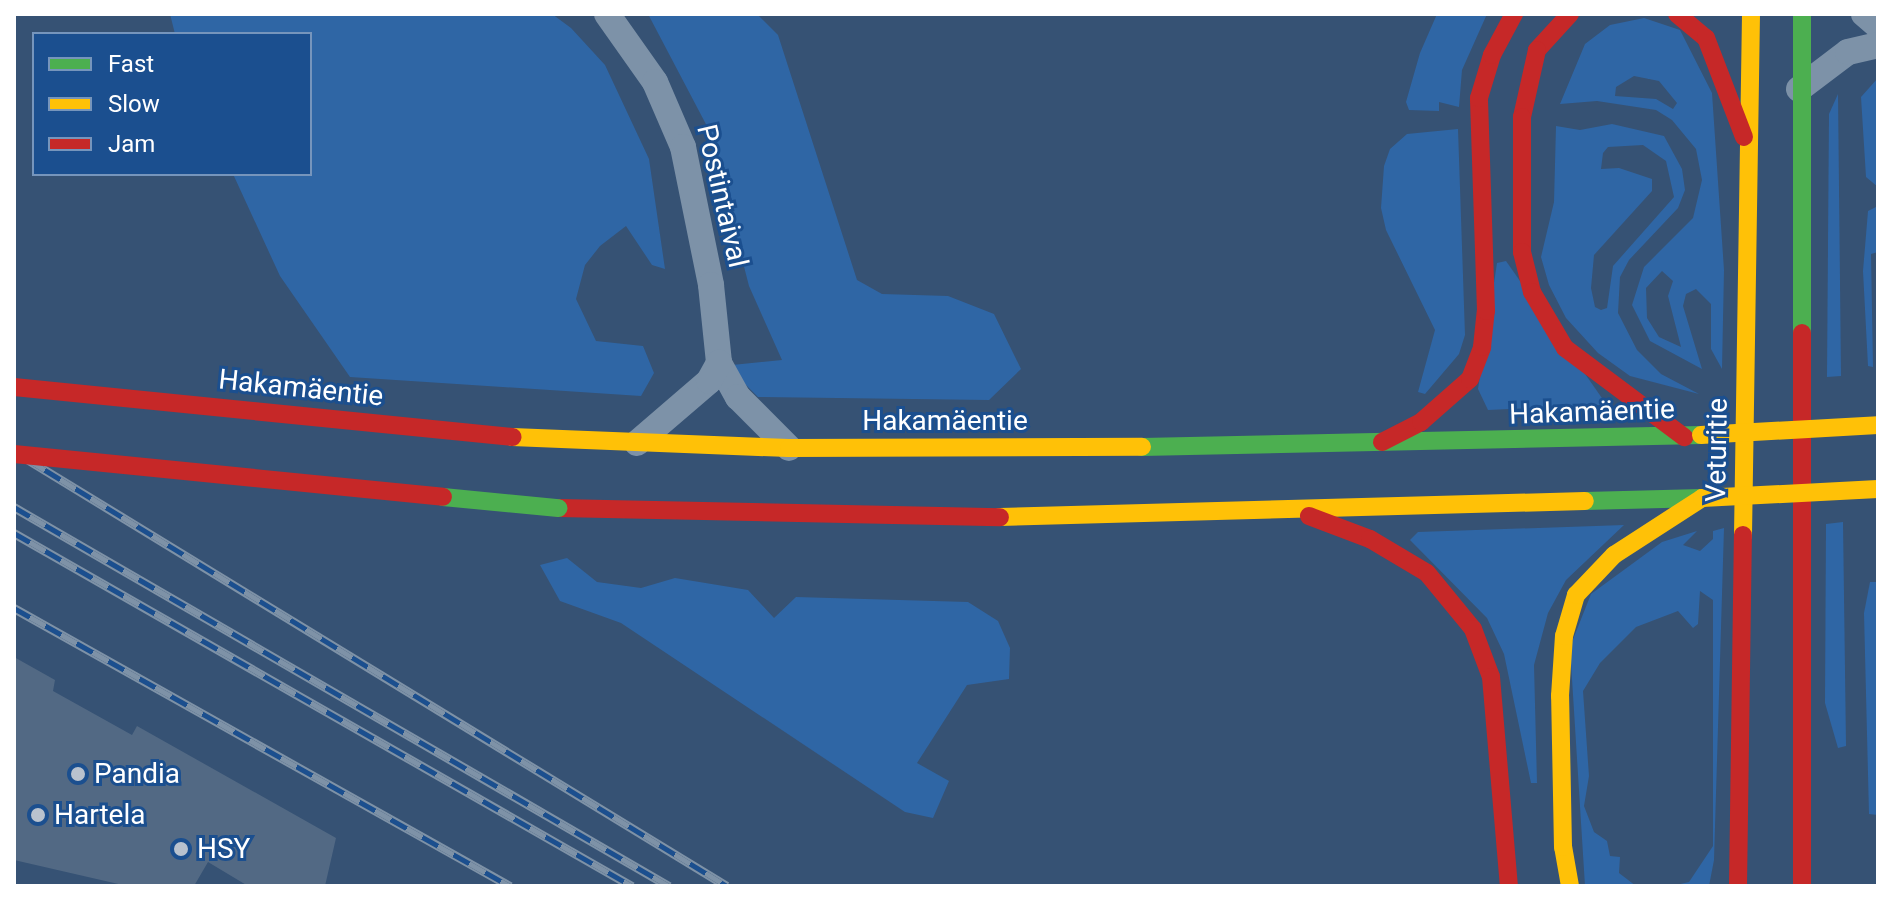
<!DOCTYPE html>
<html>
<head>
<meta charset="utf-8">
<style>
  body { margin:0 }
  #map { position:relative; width:1892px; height:900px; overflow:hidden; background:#365274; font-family:Roboto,sans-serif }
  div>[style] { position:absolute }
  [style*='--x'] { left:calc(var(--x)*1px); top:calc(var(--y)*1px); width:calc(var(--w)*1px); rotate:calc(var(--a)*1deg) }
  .green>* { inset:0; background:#2f66a5 }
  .building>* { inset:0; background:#526984 }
  .street>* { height:26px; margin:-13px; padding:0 13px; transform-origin:13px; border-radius:13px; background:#7d92a8 }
  .fast>* { height:18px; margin:-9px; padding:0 9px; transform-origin:9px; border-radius:9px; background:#4caf50 }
  .slow>* { height:18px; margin:-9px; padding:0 9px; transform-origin:9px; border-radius:9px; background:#ffc107 }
  .jam>* { height:18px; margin:-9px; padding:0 9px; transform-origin:9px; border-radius:9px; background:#c62828 }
  .rail>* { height:9px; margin-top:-4.5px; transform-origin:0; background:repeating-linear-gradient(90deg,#1b4f8f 0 18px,#7e92a7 0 36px); box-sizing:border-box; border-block:2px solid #7e92a7 }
  .fast-bridge>* { height:18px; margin:-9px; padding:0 9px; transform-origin:9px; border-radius:9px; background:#4caf50 }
  .slow-bridge>* { height:18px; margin:-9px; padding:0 9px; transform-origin:9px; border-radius:9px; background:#ffc107 }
  .jam-bridge>* { height:18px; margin:-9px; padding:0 9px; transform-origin:9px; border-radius:9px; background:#c62828 }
  .dots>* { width:22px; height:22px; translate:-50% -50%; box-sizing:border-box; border:4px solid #1b4f8f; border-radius:50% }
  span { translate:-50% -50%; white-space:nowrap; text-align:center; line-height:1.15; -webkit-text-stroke:6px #1b4f8f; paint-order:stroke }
  .street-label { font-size:28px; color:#fff }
  .poi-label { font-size:28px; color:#fff }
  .left { translate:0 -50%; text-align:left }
  .frame { position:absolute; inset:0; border:16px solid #fff; pointer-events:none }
  .legend { position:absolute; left:32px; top:32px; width:280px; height:144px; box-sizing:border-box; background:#1b4f8f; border:2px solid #7695bc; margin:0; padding:10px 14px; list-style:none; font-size:24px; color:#fff }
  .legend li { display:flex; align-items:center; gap:16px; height:40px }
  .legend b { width:40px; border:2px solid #7695bc }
</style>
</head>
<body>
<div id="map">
  <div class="green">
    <div style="clip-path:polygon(170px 14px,552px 14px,571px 28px,605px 65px,649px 159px,665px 269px,652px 265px,626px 226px,600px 246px,585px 265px,576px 299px,596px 341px,643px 346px,654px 373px,641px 396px,350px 377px,280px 276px,233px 174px,310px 174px,310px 34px,175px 34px)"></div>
    <div style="clip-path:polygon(648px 14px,757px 14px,778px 35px,857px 280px,882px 294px,948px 296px,994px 314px,1021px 369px,989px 400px,758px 397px,733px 372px,732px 365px,782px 360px,749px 286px,709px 130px)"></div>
    <div style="clip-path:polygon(1437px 14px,1487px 14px,1462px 70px,1459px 107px,1439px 102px,1439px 111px,1409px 110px,1406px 102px,1420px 53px)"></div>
    <div style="clip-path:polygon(evenodd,1644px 18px,1680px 30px,1712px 93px,1724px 270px,1722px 369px,1711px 349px,1711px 304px,1696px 289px,1686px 294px,1683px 306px,1702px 369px,1650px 341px,1632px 305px,1644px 267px,1693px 218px,1702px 180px,1696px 149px,1672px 120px,1656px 110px,1597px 101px,1560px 104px,1585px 44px,1610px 25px,1644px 18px,1634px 76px,1659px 81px,1677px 103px,1673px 109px,1656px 99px,1615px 96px,1616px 87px,1634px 76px,1644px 18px,1662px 271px,1673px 281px,1668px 296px,1681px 347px,1659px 337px,1647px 318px,1646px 288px,1662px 271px)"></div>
    <div style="clip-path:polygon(1878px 78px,1878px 187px,1866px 177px,1861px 97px)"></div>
    <div style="clip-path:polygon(1838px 94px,1841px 376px,1827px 377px,1829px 114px)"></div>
    <div style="clip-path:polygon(evenodd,1612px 124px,1664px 136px,1682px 169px,1685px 190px,1678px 208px,1629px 260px,1620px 277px,1618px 313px,1637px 350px,1661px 374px,1699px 394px,1630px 376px,1598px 353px,1566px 318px,1549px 285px,1541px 257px,1554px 202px,1556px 126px,1580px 130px,1612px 124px,1643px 145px,1666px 161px,1674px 197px,1613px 266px,1607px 308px,1601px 310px,1595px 307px,1591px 288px,1594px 255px,1652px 191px,1652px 179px,1619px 168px,1601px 169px,1603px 153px,1608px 147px,1643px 145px)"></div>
    <div style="clip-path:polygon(1458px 129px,1465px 335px,1459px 354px,1425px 394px,1418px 392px,1435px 330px,1386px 230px,1381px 208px,1384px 166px,1390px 149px,1407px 134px)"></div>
    <div style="clip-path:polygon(1878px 206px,1878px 252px,1871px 254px,1873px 367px,1868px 366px,1863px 271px,1868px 211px)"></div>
    <div style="clip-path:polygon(1506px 261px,1604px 401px,1604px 405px,1488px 410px,1478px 389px,1497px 263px)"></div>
    <div style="clip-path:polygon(1843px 522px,1846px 746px,1838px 748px,1825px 703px,1826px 524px)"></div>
    <div style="clip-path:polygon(1624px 525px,1566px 580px,1548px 613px,1534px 665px,1537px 783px,1531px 783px,1504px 654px,1487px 618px,1410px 540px,1418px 532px)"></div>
    <div style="clip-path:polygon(1724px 528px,1714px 860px,1709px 886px,1672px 886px,1689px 882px,1713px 846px,1713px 600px,1700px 591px,1698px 624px,1693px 628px,1678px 611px,1636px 627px,1600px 663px,1583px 691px,1589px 776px,1584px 806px,1594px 832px,1607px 841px,1610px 856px,1620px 857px,1619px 873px,1636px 886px,1585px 886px,1570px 647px,1591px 594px,1662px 542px,1697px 531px,1683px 545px,1700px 551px,1713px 539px,1713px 531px)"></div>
    <div style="clip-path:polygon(567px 558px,597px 582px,641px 588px,675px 578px,748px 590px,774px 618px,796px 597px,968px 602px,998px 621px,1010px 648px,1009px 679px,967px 685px,917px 763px,949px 781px,933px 818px,905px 812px,621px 623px,560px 601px,540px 565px)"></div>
    <div style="clip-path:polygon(1870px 582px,1878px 582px,1878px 815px,1869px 814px,1864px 613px)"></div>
  </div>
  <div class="building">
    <div style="clip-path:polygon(14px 657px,55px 680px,53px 691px,132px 735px,137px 726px,336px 838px,325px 886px,248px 886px,208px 862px,194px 886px,127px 886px,14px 860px)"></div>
  </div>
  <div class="street">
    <div style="--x:607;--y:14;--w:83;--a:54.8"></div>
    <div style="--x:655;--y:82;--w:71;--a:66.7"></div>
    <div style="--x:683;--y:147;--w:141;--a:78.5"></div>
    <div style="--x:711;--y:285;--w:78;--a:84.1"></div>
    <div style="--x:719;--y:363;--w:39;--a:61"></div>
    <div style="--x:738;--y:397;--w:72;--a:45"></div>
    <div style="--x:1864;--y:14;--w:18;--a:41"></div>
    <div style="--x:1799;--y:89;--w:61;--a:-37.1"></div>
    <div style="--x:1848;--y:52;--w:31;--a:-13"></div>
    <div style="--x:637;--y:443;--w:95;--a:-40.7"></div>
    <div style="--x:709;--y:381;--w:21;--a:-61"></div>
  </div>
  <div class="fast">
    <div style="--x:1802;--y:14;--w:319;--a:90"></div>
    <div style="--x:1142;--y:447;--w:559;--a:-1.23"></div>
    <div style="--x:1585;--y:501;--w:117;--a:-1.5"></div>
  </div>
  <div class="slow">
    <div style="--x:512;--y:437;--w:277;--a:2.3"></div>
    <div style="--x:789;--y:448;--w:353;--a:-0.2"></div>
    <div style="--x:1000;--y:517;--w:585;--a:-1.57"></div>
    <div style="--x:1743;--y:535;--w:521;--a:-89.12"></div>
    <div style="--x:1570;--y:886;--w:40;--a:-100"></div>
    <div style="--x:1563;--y:847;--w:151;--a:-91.1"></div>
    <div style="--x:1560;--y:696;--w:60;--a:-86.2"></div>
    <div style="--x:1564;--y:636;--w:43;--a:-73.7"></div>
    <div style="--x:1576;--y:595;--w:55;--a:-46.5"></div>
    <div style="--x:1614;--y:555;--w:105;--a:-32.9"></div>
  </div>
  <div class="jam">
    <div style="--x:1570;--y:14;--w:49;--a:132.5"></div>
    <div style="--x:1537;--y:50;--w:69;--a:102.6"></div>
    <div style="--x:1522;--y:117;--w:135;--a:90"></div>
    <div style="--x:1522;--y:252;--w:41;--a:76"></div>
    <div style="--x:1532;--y:292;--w:65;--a:59.5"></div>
    <div style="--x:1565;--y:348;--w:149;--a:36.8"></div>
    <div style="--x:1677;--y:14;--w:38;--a:40"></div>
    <div style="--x:1706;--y:38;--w:106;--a:69"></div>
    <div style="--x:1802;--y:333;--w:553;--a:90"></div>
    <div style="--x:14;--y:387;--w:501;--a:5.73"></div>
    <div style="--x:1382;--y:442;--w:44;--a:-27.1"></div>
    <div style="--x:1421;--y:422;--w:65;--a:-41.3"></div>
    <div style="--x:1470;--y:379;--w:34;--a:-69"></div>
    <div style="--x:1482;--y:347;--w:36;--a:-84"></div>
    <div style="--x:1486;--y:311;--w:213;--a:-91.9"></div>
    <div style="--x:1479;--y:98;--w:45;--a:-73.2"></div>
    <div style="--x:1492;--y:55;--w:47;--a:-61.8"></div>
    <div style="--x:558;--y:508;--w:442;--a:1.2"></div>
    <div style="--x:1309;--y:516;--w:65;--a:20.7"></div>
    <div style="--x:1370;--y:539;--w:66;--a:30.8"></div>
    <div style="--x:1427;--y:573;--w:72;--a:50.6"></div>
    <div style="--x:1473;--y:629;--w:51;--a:69.4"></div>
    <div style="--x:1491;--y:677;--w:210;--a:85.1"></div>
    <div style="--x:1738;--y:886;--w:351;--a:-89.2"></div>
  </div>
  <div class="rail">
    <div style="--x:14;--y:451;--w:835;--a:31.39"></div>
    <div style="--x:14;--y:507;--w:757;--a:30.05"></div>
    <div style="--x:14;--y:533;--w:712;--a:29.73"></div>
    <div style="--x:14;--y:608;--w:569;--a:29.27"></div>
  </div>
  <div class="fast-bridge">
    <div style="--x:443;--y:497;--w:116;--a:5.5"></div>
  </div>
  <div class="slow-bridge">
    <div style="--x:1701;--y:435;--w:177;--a:-3.2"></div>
    <div style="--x:1702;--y:498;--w:176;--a:-2.9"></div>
  </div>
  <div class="jam-bridge">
    <div style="--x:14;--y:454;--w:431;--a:5.7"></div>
  </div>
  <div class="dots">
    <div style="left:78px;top:774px;background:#b9c2ce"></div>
    <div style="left:38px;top:815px;background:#b9c2ce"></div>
    <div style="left:181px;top:849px;background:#b9c2ce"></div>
  </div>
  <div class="street-label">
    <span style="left:722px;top:196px;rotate:77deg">Postintaival</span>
    <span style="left:301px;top:388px;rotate:6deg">Hakamäentie</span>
    <span style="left:1592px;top:412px;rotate:-2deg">Hakamäentie</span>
    <span style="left:945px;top:421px">Hakamäentie</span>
    <span style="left:1717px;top:450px;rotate:-89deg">Veturitie</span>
  </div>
  <div class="poi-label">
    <span class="left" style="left:94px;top:774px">Pandia</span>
    <span class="left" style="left:54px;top:815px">Hartela</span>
    <span class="left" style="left:197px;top:849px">HSY</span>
  </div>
  <div class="frame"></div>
  <ul class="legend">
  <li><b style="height:10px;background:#4caf50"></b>Fast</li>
  <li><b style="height:10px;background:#ffc107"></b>Slow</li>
  <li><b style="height:10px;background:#c62828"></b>Jam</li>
  </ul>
</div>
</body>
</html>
